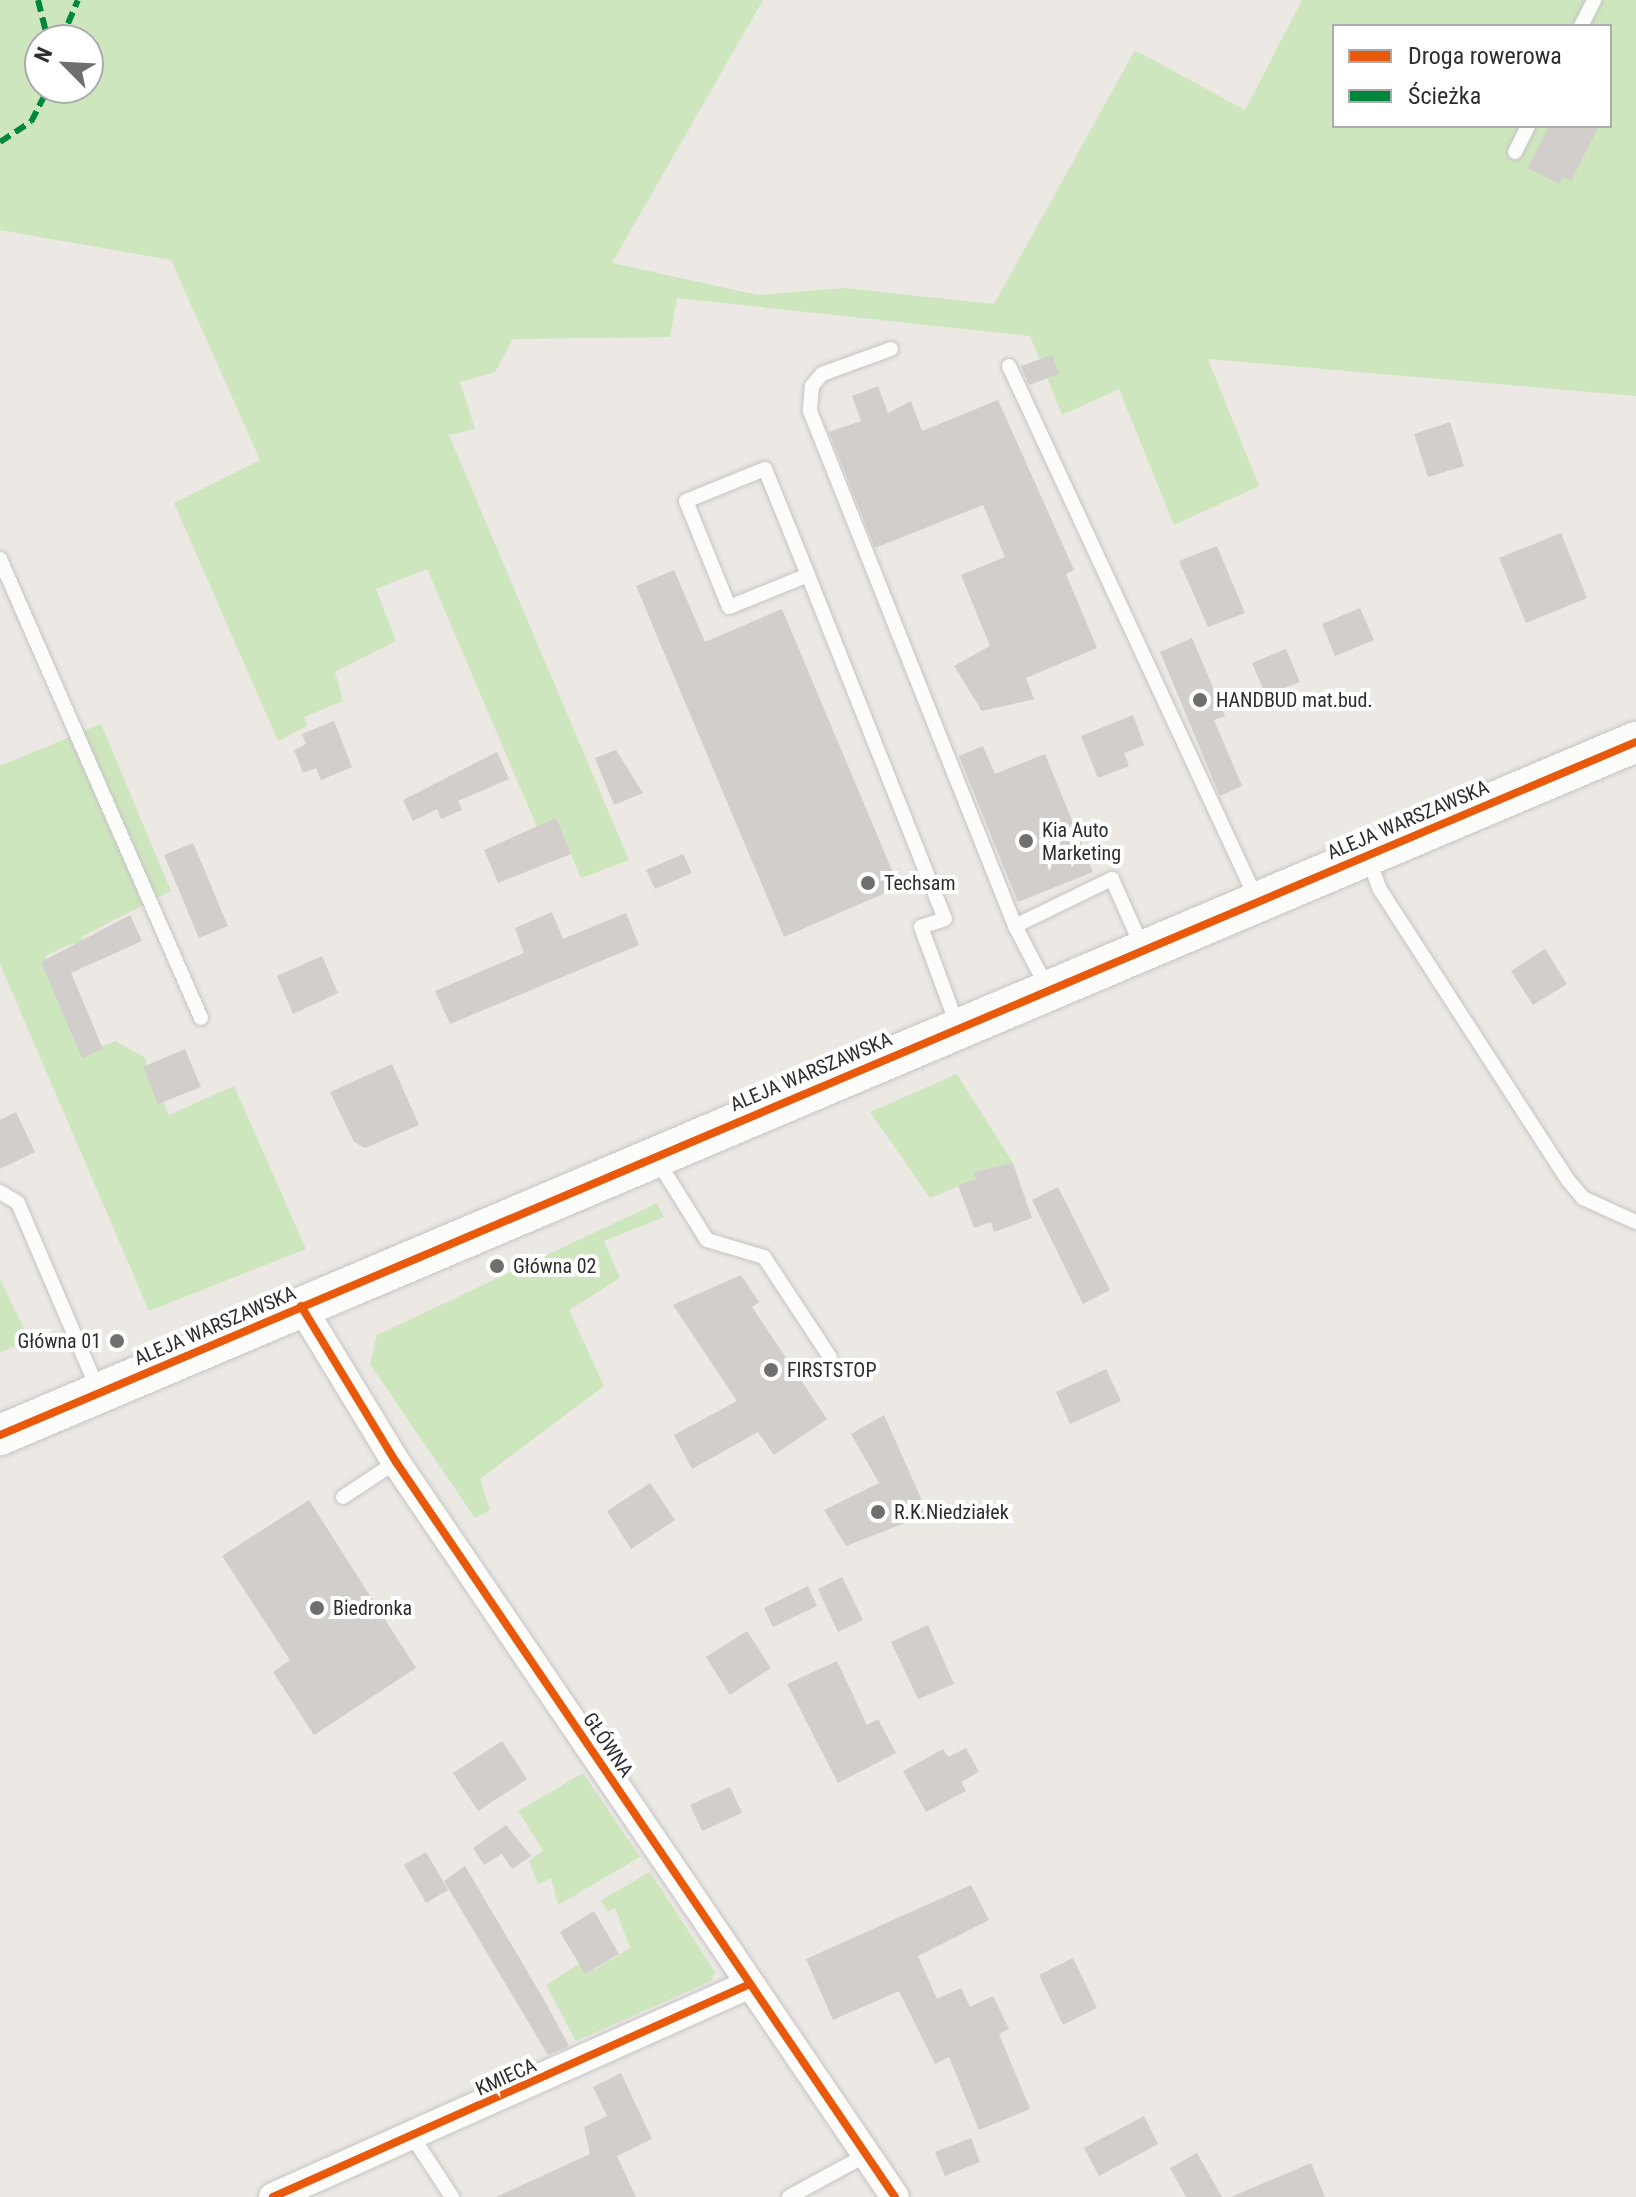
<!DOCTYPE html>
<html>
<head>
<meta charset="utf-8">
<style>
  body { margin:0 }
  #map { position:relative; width:1636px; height:2197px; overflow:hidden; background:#ece8e4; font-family:"Roboto Condensed",sans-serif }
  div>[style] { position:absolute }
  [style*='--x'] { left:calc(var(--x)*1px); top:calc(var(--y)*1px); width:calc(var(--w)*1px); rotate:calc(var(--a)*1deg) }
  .green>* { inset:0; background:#cee6be }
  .building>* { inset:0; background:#d1cecb }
  .roads { filter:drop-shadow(0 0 2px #c5c4c5) drop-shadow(0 0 2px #c5c4c5) }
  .lane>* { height:14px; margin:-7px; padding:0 7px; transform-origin:7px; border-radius:7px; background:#fcfcfb }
  .street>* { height:28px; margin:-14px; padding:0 14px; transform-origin:14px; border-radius:14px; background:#fcfcfb }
  .secondary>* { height:40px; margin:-20px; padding:0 20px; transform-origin:20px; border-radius:20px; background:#fcfcfb }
  .quiet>* { height:6px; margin-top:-3px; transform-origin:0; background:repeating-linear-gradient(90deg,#00873e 0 12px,transparent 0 18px) }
  .cycleway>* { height:8px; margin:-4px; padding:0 4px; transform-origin:4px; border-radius:4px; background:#e8590c }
  .dots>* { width:22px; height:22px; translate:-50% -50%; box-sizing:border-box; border:4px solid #fff; border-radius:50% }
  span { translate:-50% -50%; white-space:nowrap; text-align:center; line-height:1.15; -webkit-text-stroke:8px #fff; paint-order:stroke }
  .poi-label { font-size:20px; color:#2e2e2e }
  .left { translate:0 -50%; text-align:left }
  .right { translate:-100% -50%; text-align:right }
  .street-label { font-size:20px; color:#2e2e2e }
  .legend { position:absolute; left:1332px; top:24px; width:280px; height:104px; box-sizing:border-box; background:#fff; border:2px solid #ababab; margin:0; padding:10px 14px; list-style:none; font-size:24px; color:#2e2e2e }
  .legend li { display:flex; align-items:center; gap:16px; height:40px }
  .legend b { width:40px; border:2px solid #ababab }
  .north { position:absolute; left:24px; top:24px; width:80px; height:80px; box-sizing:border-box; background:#fff; border:2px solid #ababab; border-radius:50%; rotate:294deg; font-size:22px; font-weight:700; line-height:32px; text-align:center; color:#2e2e2e }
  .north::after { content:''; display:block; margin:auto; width:28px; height:36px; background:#706f6e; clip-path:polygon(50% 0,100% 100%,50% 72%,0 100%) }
</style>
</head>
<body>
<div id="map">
  <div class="green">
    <div style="clip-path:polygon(evenodd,0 0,763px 0,612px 263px,758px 295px,843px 288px,994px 304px,1135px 50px,1245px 110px,1302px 0,1636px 0,1636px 396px,1208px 359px,1259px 486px,1174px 525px,1119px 389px,1062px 415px,1030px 336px,677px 298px,670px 337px,513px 339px,495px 372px,460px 382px,475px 429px,449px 435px,629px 860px,581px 878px,556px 819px,537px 827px,427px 569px,376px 589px,396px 641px,335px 672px,343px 701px,304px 717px,307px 726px,278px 741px,174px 503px,260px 460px,171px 260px,0 230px,0 0,1334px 26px,1610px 26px,1610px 126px,1334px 126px,1334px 26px,0 0,40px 40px,88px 40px,88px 88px,40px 88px,40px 40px)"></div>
    <div style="clip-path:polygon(101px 724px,171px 891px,81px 937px,92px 964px,83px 962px,73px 943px,45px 956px,90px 1052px,115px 1041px,144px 1057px,169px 1115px,234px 1086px,306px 1249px,149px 1311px,0 964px,0 766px)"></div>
    <div style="clip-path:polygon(957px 1074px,1013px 1163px,974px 1172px,976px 1179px,930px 1198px,870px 1112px)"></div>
    <div style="clip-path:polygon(657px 1203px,664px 1217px,604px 1241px,620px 1278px,569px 1310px,604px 1386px,480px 1479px,490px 1510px,475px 1518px,370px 1364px,377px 1335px)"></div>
    <div style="clip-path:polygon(0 1279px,29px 1339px,0 1353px)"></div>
    <div style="clip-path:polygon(583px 1773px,640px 1857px,558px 1905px,551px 1878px,538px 1885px,529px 1861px,543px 1850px,518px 1811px)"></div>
    <div style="clip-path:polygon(650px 1872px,715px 1972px,711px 1981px,576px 2041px,546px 1985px,587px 1959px,594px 1970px,630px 1948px,615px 1908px,608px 1912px,601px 1900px)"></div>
  </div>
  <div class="building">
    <div style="clip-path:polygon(1549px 126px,1599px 126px,1571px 181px,1563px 177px,1559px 184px,1528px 168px)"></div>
    <div style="clip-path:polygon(1052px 355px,1059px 374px,1029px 385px,1021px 366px)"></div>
    <div style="clip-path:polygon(878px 386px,888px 413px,911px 401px,922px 431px,998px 400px,1074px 570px,1066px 574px,1097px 648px,1026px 678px,1034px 699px,982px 711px,954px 666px,990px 646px,961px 575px,1005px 557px,983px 505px,875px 548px,829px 432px,861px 421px,852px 396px)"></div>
    <div style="clip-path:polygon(1450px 422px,1464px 466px,1428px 477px,1414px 434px)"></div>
    <div style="clip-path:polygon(1561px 533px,1587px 598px,1526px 623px,1499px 558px)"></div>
    <div style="clip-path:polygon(1217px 546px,1245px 613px,1208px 627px,1179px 561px)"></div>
    <div style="clip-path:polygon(674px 570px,705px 642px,782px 609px,899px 887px,784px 937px,636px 586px)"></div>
    <div style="clip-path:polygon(1360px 608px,1374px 640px,1335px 656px,1322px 624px)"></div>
    <div style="clip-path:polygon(1192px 638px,1225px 716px,1214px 720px,1242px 786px,1220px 796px,1160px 652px)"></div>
    <div style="clip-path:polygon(1286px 649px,1300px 682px,1266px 695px,1252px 663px)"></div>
    <div style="clip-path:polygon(1133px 715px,1144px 745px,1124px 753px,1129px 766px,1098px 778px,1081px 736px)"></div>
    <div style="clip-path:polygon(334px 721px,352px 767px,321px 780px,316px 768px,303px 773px,294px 750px,306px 744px,302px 734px)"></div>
    <div style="clip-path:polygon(983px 746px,995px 774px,1045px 754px,1093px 872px,1018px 902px,959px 756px)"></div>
    <div style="clip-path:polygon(616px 750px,643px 793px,614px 805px,595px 758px)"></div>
    <div style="clip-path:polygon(497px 752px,509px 779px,458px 801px,462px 810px,441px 819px,437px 809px,413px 821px,403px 800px)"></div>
    <div style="clip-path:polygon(556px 818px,571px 854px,498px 883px,484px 850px)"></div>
    <div style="clip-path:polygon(193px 843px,228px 926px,199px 938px,164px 855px)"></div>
    <div style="clip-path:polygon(683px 854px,692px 873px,655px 889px,646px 870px)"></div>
    <div style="clip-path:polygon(552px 912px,563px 939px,626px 913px,639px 945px,450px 1024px,435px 991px,524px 953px,515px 928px)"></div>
    <div style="clip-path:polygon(130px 915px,142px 941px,71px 973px,103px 1049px,82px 1058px,41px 962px)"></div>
    <div style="clip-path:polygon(1545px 949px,1567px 984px,1533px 1005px,1511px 971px)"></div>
    <div style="clip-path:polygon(322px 956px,338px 993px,293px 1014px,277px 976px)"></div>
    <div style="clip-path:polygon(185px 1049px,201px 1087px,158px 1104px,143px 1067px)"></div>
    <div style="clip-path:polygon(392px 1064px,419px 1125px,365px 1148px,354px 1142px,330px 1092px)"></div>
    <div style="clip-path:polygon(16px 1112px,35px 1152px,0 1169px,0 1120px)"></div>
    <div style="clip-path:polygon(1013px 1163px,1032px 1218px,994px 1232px,991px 1222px,974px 1228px,958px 1185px,976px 1179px,973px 1172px)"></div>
    <div style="clip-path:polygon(1058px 1187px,1110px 1290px,1083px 1304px,1032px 1200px)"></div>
    <div style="clip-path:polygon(741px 1275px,759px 1302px,752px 1307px,827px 1419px,774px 1455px,758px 1432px,692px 1469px,674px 1435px,737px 1401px,673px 1305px)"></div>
    <div style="clip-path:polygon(1106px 1369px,1121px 1401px,1070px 1424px,1056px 1392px)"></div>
    <div style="clip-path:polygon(884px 1415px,928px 1514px,846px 1546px,824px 1510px,879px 1483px,851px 1434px)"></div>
    <div style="clip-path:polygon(650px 1483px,675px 1520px,631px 1549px,607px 1511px)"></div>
    <div style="clip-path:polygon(309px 1500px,416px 1668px,314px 1735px,273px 1672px,290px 1660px,222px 1556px)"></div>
    <div style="clip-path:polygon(842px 1577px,863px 1620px,838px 1632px,818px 1589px)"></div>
    <div style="clip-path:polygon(808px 1586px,817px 1606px,773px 1627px,764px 1608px)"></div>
    <div style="clip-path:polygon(928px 1625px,954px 1684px,918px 1699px,891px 1642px)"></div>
    <div style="clip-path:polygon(747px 1631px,771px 1668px,730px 1695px,706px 1657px)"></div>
    <div style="clip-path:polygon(837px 1661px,867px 1725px,878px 1719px,896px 1753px,838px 1783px,787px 1684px)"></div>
    <div style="clip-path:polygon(502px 1741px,527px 1779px,478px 1811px,453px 1773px)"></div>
    <div style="clip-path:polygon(966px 1748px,979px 1772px,961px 1782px,966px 1791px,926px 1812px,903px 1771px,943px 1749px,948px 1757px)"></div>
    <div style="clip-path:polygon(730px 1787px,742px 1813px,702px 1831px,690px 1805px)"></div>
    <div style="clip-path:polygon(506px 1825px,531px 1856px,512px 1869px,502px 1854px,484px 1865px,473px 1848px)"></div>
    <div style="clip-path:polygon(426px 1852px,448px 1890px,426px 1903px,404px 1865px)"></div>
    <div style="clip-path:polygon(465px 1866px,543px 1998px,569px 2046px,548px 2055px,444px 1881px)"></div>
    <div style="clip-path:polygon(971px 1885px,989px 1920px,918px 1956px,937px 1999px,961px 1988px,970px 2007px,993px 1996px,1009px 2029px,999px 2034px,1030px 2109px,979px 2130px,949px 2057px,935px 2064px,899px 1991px,833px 2020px,806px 1959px)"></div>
    <div style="clip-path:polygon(594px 1911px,619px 1954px,585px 1974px,560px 1932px)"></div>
    <div style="clip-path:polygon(1073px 1958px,1097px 2008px,1063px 2025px,1039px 1975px)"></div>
    <div style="clip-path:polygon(621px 2073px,652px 2139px,617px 2156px,636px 2197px,496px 2197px,590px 2154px,584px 2127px,607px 2116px,593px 2087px)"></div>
    <div style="clip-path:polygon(1144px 2116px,1158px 2144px,1099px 2176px,1084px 2148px)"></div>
    <div style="clip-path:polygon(971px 2138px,980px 2162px,945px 2176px,935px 2152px)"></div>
    <div style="clip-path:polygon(1197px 2153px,1222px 2197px,1186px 2197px,1170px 2168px)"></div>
    <div style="clip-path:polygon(1311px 2163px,1325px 2197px,1231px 2197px)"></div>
  </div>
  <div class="roads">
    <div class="lane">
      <div style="--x:1581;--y:26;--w:29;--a:-63"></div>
      <div style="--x:1515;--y:152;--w:29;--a:-63"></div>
      <div style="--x:891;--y:349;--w:73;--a:160.1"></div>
      <div style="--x:822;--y:374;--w:16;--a:130"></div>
      <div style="--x:812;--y:386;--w:25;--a:95"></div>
      <div style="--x:810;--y:411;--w:554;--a:68.29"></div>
      <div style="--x:1015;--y:926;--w:71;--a:62.4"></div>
      <div style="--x:1009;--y:366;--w:589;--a:65.09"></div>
      <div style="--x:0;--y:559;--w:501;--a:66.35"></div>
      <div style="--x:808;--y:575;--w:85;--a:157.9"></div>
      <div style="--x:729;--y:607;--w:114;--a:-112.1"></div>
      <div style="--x:686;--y:501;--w:85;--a:-22.1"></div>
      <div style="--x:765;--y:469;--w:114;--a:67.9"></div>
      <div style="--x:808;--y:575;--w:370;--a:68.3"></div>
      <div style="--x:945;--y:919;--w:25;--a:162"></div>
      <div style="--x:921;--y:927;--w:107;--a:69.7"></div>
      <div style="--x:1369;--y:860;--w:30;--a:70"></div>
      <div style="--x:1379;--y:888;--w:348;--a:57.1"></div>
      <div style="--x:1568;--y:1180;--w:23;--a:50"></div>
      <div style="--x:1583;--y:1198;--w:58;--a:24.4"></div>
      <div style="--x:1015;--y:926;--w:108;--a:-25.9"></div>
      <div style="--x:1112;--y:879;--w:77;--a:66.1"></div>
      <div style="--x:657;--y:1160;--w:94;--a:58"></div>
      <div style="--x:707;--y:1240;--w:59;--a:16.6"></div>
      <div style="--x:764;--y:1257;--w:120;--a:56.6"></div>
      <div style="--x:0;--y:1192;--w:21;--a:31"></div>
      <div style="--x:18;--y:1203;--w:206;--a:66.8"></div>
      <div style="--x:343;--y:1497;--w:64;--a:-33.4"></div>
      <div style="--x:412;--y:2136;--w:73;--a:56.7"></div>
      <div style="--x:789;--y:2197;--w:88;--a:-28.6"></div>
    </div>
    <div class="street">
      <div style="--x:301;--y:1306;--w:183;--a:58.7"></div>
      <div style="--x:396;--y:1462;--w:888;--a:55.83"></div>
      <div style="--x:273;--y:2197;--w:522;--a:-24.06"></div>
    </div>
    <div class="secondary">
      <div style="--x:0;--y:1435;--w:1777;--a:-22.96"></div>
    </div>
  </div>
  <div class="quiet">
    <div style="--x:38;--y:0;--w:41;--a:76"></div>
    <div style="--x:61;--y:40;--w:43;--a:-67"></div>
    <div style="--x:0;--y:142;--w:37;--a:-33"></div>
    <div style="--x:31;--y:122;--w:38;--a:-63"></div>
  </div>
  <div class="cycleway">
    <div style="--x:301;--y:1306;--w:183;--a:58.7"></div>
    <div style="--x:396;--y:1462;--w:888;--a:55.83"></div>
    <div style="--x:0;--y:1435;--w:1777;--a:-22.96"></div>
    <div style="--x:273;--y:2197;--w:522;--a:-24.06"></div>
  </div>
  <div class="dots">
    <div style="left:1200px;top:700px;background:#706f6e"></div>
    <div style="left:1026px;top:841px;background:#706f6e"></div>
    <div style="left:868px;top:883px;background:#706f6e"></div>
    <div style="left:497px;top:1266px;background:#706f6e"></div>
    <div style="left:117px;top:1341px;background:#706f6e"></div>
    <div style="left:771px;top:1370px;background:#706f6e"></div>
    <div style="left:878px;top:1512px;background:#706f6e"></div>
    <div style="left:317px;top:1608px;background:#706f6e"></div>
  </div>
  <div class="poi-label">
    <span class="left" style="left:1216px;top:700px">HANDBUD mat.bud.</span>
    <span class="left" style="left:1042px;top:842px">Kia Auto<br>Marketing</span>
    <span class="left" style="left:884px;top:883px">Techsam</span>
    <span class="left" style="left:513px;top:1266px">Główna 02</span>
    <span class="right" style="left:101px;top:1341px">Główna 01</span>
    <span class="left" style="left:787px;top:1370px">FIRSTSTOP</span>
    <span class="left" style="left:894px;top:1512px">R.K.Niedziałek</span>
    <span class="left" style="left:333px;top:1608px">Biedronka</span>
  </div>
  <div class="street-label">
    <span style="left:1408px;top:820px;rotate:-23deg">ALEJA WARSZAWSKA</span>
    <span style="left:811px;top:1072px;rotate:-23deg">ALEJA WARSZAWSKA</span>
    <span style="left:215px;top:1326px;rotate:-23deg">ALEJA WARSZAWSKA</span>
    <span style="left:608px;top:1745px;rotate:56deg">GŁÓWNA</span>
    <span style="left:506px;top:2077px;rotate:-24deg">KMIECA</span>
  </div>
  <ul class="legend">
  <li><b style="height:10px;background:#e8590c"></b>Droga rowerowa</li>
  <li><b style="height:10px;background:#00873e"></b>Ścieżka</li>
  </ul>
  <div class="north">N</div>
</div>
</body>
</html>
